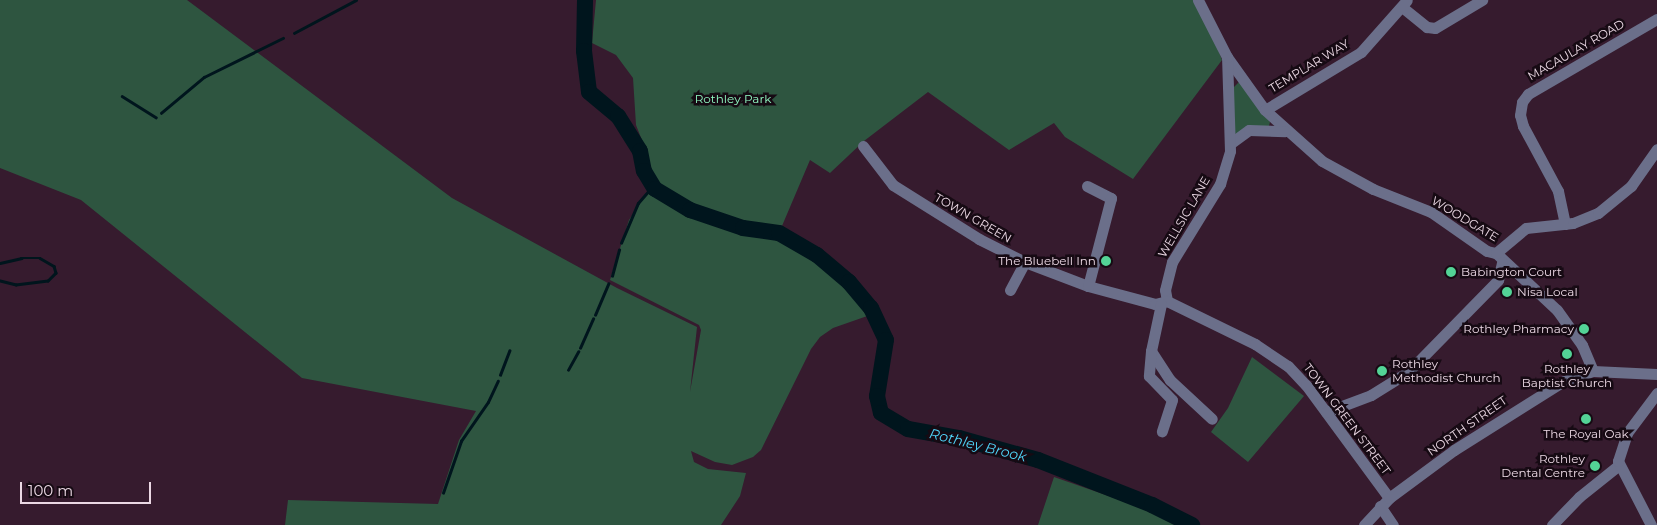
<!DOCTYPE html>
<html>
<head>
<meta charset="utf-8">
<style>
  body { margin:0 }
  #map { position:relative; width:1657px; height:525px; overflow:hidden; background:#361b2e; font-family:Montserrat,sans-serif }
  div>[style] { position:absolute }
  [style*='--x'] { left:calc(var(--x)*1px); top:calc(var(--y)*1px); width:calc(var(--w)*1px); rotate:calc(var(--a)*1deg) }
  .green>* { inset:0; background:#2e5540 }
  .stream>* { height:2.5px; margin:-1.25px; padding:0 1.25px; transform-origin:1.25px; border-radius:1.25px; background:#00151d }
  .river>* { height:16px; margin:-8px; padding:0 8px; transform-origin:8px; border-radius:8px; background:#00151d }
  .minor>* { height:11px; margin:-5.5px; padding:0 5.5px; transform-origin:5.5px; border-radius:5.5px; background:#6b6f8a }
  .dots>* { width:14px; height:14px; translate:-50% -50%; box-sizing:border-box; border:2px solid #160a13; border-radius:50% }
  span { translate:-50% -50%; white-space:nowrap; text-align:center; line-height:1.15; -webkit-text-stroke:5px #160a13; paint-order:stroke }
  .street-label { font-size:12px; color:#ebd8e4 }
  .park-label { font-size:12px; color:#92fac3 }
  .poi-label { font-size:12px; color:#ebd8e4 }
  .right { translate:-100% -50%; text-align:right }
  .left { translate:0 -50%; text-align:left }
  .water-label { font-size:14px; color:#50d7fb; font-style:italic }
  .scale { position:absolute; left:20px; top:482px; width:131px; height:22px; box-sizing:border-box; border:2px solid #ebd8e4; border-top:0; padding-left:6px; font-size:15px; line-height:18px; white-space:nowrap; color:#ebd8e4; -webkit-text-stroke:4px #160a13; paint-order:stroke }
</style>
</head>
<body>
<div id="map">
  <div class="green">
    <div style="clip-path:polygon(0 0,187px 0,452px 198px,617px 288px,697px 327px,690px 392px,701px 330px,699px 325px,610px 280px,629px 220px,656px 180px,647px 164px,645px 148px,636px 125px,633px 78px,616px 55px,592px 43px,596px 0,1193px 0,1210px 27px,1222px 60px,1133px 179px,1065px 137px,1054px 123px,1009px 150px,928px 92px,864px 141px,830px 173px,810px 160px,779px 233px,818px 255px,849px 282px,873px 314px,833px 328px,820px 337px,811px 349px,761px 450px,753px 457px,732px 465px,715px 462px,691px 451px,694px 462px,708px 469px,746px 473px,740px 496px,721px 525px,285px 525px,288px 500px,438px 504px,459px 440px,476px 411px,302px 378px,81px 200px,0 168px)"></div>
    <div style="clip-path:polygon(1239px 82px,1270px 122px,1269px 126px,1235px 134px,1233px 88px)"></div>
    <div style="clip-path:polygon(1252px 357px,1304px 396px,1248px 462px,1211px 432px,1228px 408px)"></div>
    <div style="clip-path:polygon(1054px 477px,1152px 511px,1176px 525px,1038px 525px)"></div>
  </div>
  <div class="stream">
    <div style="--x:294;--y:33;--w:70;--a:-28"></div>
    <div style="--x:122;--y:96;--w:40;--a:32"></div>
    <div style="--x:161;--y:113;--w:56;--a:-39.9"></div>
    <div style="--x:204;--y:77;--w:88;--a:-26.3"></div>
    <div style="--x:621;--y:243;--w:43;--a:-67"></div>
    <div style="--x:638;--y:203;--w:23;--a:-49"></div>
    <div style="--x:0;--y:263;--w:22;--a:-13"></div>
    <div style="--x:21;--y:258;--w:19;--a:0"></div>
    <div style="--x:40;--y:258;--w:16;--a:30"></div>
    <div style="--x:54;--y:266;--w:7;--a:74"></div>
    <div style="--x:56;--y:273;--w:11;--a:135"></div>
    <div style="--x:48;--y:281;--w:32;--a:173"></div>
    <div style="--x:16;--y:285;--w:16;--a:-166"></div>
    <div style="--x:612;--y:276;--w:27;--a:-75"></div>
    <div style="--x:595;--y:315;--w:34;--a:-67"></div>
    <div style="--x:580;--y:348;--w:32;--a:-66"></div>
    <div style="--x:568;--y:370;--w:21;--a:-61"></div>
    <div style="--x:500;--y:375;--w:26;--a:-69"></div>
    <div style="--x:443;--y:493;--w:55;--a:-70.9"></div>
    <div style="--x:461;--y:441;--w:47;--a:-55.3"></div>
    <div style="--x:488;--y:402;--w:23;--a:-65"></div>
  </div>
  <div class="river">
    <div style="--x:585;--y:0;--w:51;--a:91.1"></div>
    <div style="--x:584;--y:51;--w:41;--a:83"></div>
    <div style="--x:589;--y:92;--w:38;--a:40"></div>
    <div style="--x:618;--y:116;--w:41;--a:57.8"></div>
    <div style="--x:640;--y:151;--w:20;--a:79"></div>
    <div style="--x:644;--y:171;--w:21;--a:59"></div>
    <div style="--x:655;--y:189;--w:41;--a:31"></div>
    <div style="--x:690;--y:210;--w:56;--a:18.8"></div>
    <div style="--x:743;--y:228;--w:36;--a:8"></div>
    <div style="--x:779;--y:233;--w:44;--a:30.1"></div>
    <div style="--x:817;--y:255;--w:42;--a:40.2"></div>
    <div style="--x:849;--y:282;--w:34;--a:50"></div>
    <div style="--x:871;--y:308;--w:35;--a:65"></div>
    <div style="--x:886;--y:340;--w:57;--a:99.1"></div>
    <div style="--x:877;--y:396;--w:17;--a:77"></div>
    <div style="--x:881;--y:413;--w:31;--a:31"></div>
    <div style="--x:908;--y:429;--w:52;--a:10"></div>
    <div style="--x:959;--y:438;--w:82;--a:15.6"></div>
    <div style="--x:1038;--y:460;--w:123;--a:21.5"></div>
    <div style="--x:1152;--y:505;--w:45;--a:26.6"></div>
  </div>
  <div class="minor">
    <div style="--x:1402;--y:7;--w:32;--a:39"></div>
    <div style="--x:1427;--y:27;--w:8;--a:7"></div>
    <div style="--x:1435;--y:28;--w:55;--a:-30.8"></div>
    <div style="--x:1227;--y:57;--w:65;--a:54.4"></div>
    <div style="--x:1265;--y:110;--w:76;--a:41.8"></div>
    <div style="--x:1322;--y:161;--w:58;--a:28.8"></div>
    <div style="--x:1373;--y:189;--w:62;--a:21.6"></div>
    <div style="--x:1431;--y:212;--w:68;--a:34.9"></div>
    <div style="--x:1487;--y:251;--w:9;--a:13"></div>
    <div style="--x:1496;--y:253;--w:83;--a:43.1"></div>
    <div style="--x:1557;--y:310;--w:43;--a:54.5"></div>
    <div style="--x:1582;--y:345;--w:28;--a:67"></div>
    <div style="--x:1265;--y:110;--w:112;--a:-31.1"></div>
    <div style="--x:1361;--y:52;--w:69;--a:-48.5"></div>
    <div style="--x:1231;--y:143;--w:22;--a:-36"></div>
    <div style="--x:1249;--y:130;--w:36;--a:2"></div>
    <div style="--x:863;--y:146;--w:49;--a:52.4"></div>
    <div style="--x:893;--y:185;--w:102;--a:32.1"></div>
    <div style="--x:979;--y:239;--w:51;--a:26.6"></div>
    <div style="--x:1025;--y:262;--w:67;--a:20.9"></div>
    <div style="--x:1088;--y:286;--w:69;--a:15"></div>
    <div style="--x:1155;--y:304;--w:12;--a:-14"></div>
    <div style="--x:1087;--y:186;--w:27;--a:27"></div>
    <div style="--x:1111;--y:198;--w:91;--a:104.6"></div>
    <div style="--x:1565;--y:224;--w:34;--a:-102"></div>
    <div style="--x:1558;--y:191;--w:74;--a:-118.3"></div>
    <div style="--x:1523;--y:126;--w:11;--a:-105"></div>
    <div style="--x:1520;--y:115;--w:13;--a:-81"></div>
    <div style="--x:1522;--y:102;--w:10;--a:-53"></div>
    <div style="--x:1528;--y:94;--w:149;--a:-30.2"></div>
    <div style="--x:1496;--y:253;--w:39;--a:-40"></div>
    <div style="--x:1526;--y:228;--w:47;--a:-6.1"></div>
    <div style="--x:1573;--y:223;--w:27;--a:-22"></div>
    <div style="--x:1598;--y:213;--w:43;--a:-39.3"></div>
    <div style="--x:1631;--y:186;--w:45;--a:-54.9"></div>
    <div style="--x:1010;--y:290;--w:32;--a:-62"></div>
    <div style="--x:1167;--y:301;--w:11;--a:-100"></div>
    <div style="--x:1165;--y:290;--w:29;--a:-76"></div>
    <div style="--x:1172;--y:262;--w:92;--a:-58.4"></div>
    <div style="--x:1220;--y:184;--w:34;--a:-73"></div>
    <div style="--x:1230;--y:151;--w:94;--a:-91.8"></div>
    <div style="--x:1227;--y:57;--w:64;--a:-117"></div>
    <div style="--x:1167;--y:301;--w:98;--a:26"></div>
    <div style="--x:1255;--y:344;--w:40;--a:34"></div>
    <div style="--x:1288;--y:366;--w:26;--a:47"></div>
    <div style="--x:1306;--y:385;--w:140;--a:53.7"></div>
    <div style="--x:1161;--y:304;--w:48;--a:102"></div>
    <div style="--x:1151;--y:351;--w:35;--a:57"></div>
    <div style="--x:1170;--y:380;--w:57;--a:42.9"></div>
    <div style="--x:1151;--y:351;--w:25;--a:95"></div>
    <div style="--x:1149;--y:376;--w:33;--a:46"></div>
    <div style="--x:1172;--y:400;--w:33;--a:108"></div>
    <div style="--x:1326;--y:412;--w:48;--a:-20.7"></div>
    <div style="--x:1371;--y:395;--w:44;--a:-31.9"></div>
    <div style="--x:1408;--y:372;--w:129;--a:-45.6"></div>
    <div style="--x:1498;--y:280;--w:18;--a:-77"></div>
    <div style="--x:1380;--y:506;--w:23;--a:56"></div>
    <div style="--x:1364;--y:525;--w:37;--a:-47"></div>
    <div style="--x:1389;--y:498;--w:81;--a:-36.4"></div>
    <div style="--x:1454;--y:450;--w:128;--a:-32.2"></div>
    <div style="--x:1562;--y:382;--w:33;--a:-20"></div>
    <div style="--x:1593;--y:371;--w:64;--a:2.7"></div>
    <div style="--x:1552;--y:525;--w:39;--a:-46"></div>
    <div style="--x:1579;--y:497;--w:51;--a:-38.7"></div>
    <div style="--x:1651;--y:525;--w:72;--a:-117.3"></div>
    <div style="--x:1618;--y:461;--w:29;--a:-72"></div>
    <div style="--x:1627;--y:433;--w:50;--a:-53.1"></div>
  </div>
  <div class="dots">
    <div style="left:1106px;top:261px;background:#53d396"></div>
    <div style="left:1451px;top:272px;background:#53d396"></div>
    <div style="left:1507px;top:292px;background:#53d396"></div>
    <div style="left:1584px;top:329px;background:#53d396"></div>
    <div style="left:1567px;top:354px;background:#53d396"></div>
    <div style="left:1382px;top:371px;background:#53d396"></div>
    <div style="left:1586px;top:419px;background:#53d396"></div>
    <div style="left:1595px;top:466px;background:#53d396"></div>
  </div>
  <div class="street-label">
    <span style="left:1576px;top:50px;rotate:-30deg">MACAULAY ROAD</span>
    <span style="left:1309px;top:66px;rotate:-31deg">TEMPLAR WAY</span>
    <span style="left:1184px;top:217px;rotate:-60deg">WELLSIC LANE</span>
    <span style="left:973px;top:218px;rotate:30deg">TOWN GREEN</span>
    <span style="left:1465px;top:219px;rotate:31deg">WOODGATE</span>
    <span style="left:1347px;top:419px;rotate:53deg">TOWN GREEN STREET</span>
    <span style="left:1467px;top:426px;rotate:-35deg">NORTH STREET</span>
  </div>
  <div class="park-label">
    <span style="left:733px;top:99px">Rothley Park</span>
  </div>
  <div class="poi-label">
    <span class="right" style="left:1096px;top:261px">The Bluebell Inn</span>
    <span class="left" style="left:1461px;top:272px">Babington Court</span>
    <span class="left" style="left:1517px;top:292px">Nisa Local</span>
    <span class="right" style="left:1574px;top:329px">Rothley Pharmacy</span>
    <span class="left" style="left:1392px;top:371px">Rothley<br>Methodist Church</span>
    <span style="left:1567px;top:376px">Rothley<br>Baptist Church</span>
    <span style="left:1586px;top:434px">The Royal Oak</span>
    <span class="right" style="left:1585px;top:466px">Rothley<br>Dental Centre</span>
  </div>
  <div class="water-label">
    <span style="left:978px;top:445px;rotate:14deg">Rothley Brook</span>
  </div>
  <div class="scale">100 m</div>
</div>
</body>
</html>
